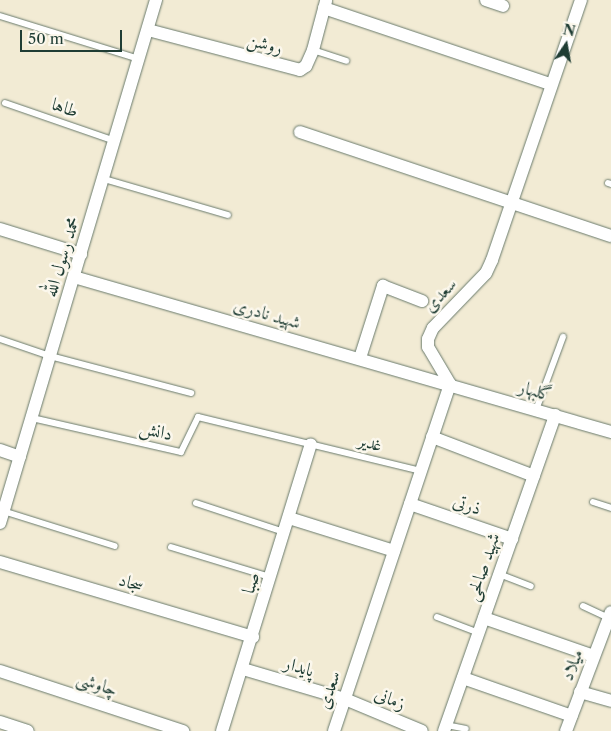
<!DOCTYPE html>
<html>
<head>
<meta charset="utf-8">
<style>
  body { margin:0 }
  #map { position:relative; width:611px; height:731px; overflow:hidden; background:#f2ebd4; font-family:"Libre Caslon Text",Amiri,serif }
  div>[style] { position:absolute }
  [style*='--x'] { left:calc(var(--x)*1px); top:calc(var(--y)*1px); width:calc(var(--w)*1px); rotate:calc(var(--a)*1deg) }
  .roads { filter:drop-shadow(0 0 1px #697a6c) drop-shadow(0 0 1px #697a6c) }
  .service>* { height:6px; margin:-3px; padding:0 3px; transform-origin:3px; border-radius:3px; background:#fff }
  .minor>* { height:12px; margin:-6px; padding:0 6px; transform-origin:6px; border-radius:6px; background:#fff }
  span { translate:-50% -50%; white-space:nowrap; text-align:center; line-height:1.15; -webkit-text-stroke:5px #fbf7ec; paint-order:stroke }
  .street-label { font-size:18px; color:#1f3d34 }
  .north { position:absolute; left:541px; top:20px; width:50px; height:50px; -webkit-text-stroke:4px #fbf7ec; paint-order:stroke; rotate:12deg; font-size:14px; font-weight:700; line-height:20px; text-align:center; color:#1f3d34 }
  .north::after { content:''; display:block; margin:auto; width:18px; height:22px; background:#1f3d34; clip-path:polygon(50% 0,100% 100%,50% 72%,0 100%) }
  .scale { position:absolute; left:20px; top:30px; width:102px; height:22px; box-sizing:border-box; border:2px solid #1f3d34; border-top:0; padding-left:6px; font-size:15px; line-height:18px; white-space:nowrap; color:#1f3d34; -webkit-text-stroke:4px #fbf7ec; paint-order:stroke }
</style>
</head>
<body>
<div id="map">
  <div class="roads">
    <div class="service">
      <div style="--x:0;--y:16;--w:145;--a:17.2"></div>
      <div style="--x:313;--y:50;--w:35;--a:18"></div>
      <div style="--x:5;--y:103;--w:116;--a:19.1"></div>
      <div style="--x:104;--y:179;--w:129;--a:16.2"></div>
      <div style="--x:608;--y:183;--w:3;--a:18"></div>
      <div style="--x:0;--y:339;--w:53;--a:18.8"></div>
      <div style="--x:50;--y:356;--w:146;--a:14.7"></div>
      <div style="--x:536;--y:410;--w:78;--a:-69.7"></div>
      <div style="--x:32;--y:418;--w:153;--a:12.9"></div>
      <div style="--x:181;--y:452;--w:39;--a:-64"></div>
      <div style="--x:198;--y:417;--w:229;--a:13.6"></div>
      <div style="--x:593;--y:502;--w:19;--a:18"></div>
      <div style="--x:196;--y:503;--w:93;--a:18.2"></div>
      <div style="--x:3;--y:511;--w:117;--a:17.4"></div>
      <div style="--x:171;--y:547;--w:103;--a:16.9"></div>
      <div style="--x:499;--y:574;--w:34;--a:21"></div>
      <div style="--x:583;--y:606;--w:29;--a:25"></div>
      <div style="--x:437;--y:617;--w:45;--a:20.9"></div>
      <div style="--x:446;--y:725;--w:20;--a:11"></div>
    </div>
    <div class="minor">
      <div style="--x:486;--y:0;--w:18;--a:19"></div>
      <div style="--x:324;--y:8;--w:238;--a:18.6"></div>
      <div style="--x:148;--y:30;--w:157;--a:14.7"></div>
      <div style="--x:300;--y:70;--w:7;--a:-34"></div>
      <div style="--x:306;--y:66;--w:17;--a:-66"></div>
      <div style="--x:313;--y:50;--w:51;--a:-75.1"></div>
      <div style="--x:300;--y:132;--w:328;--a:18.5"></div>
      <div style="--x:0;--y:229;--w:85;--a:17.2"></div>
      <div style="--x:74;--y:277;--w:559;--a:16.1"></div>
      <div style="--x:360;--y:358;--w:76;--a:-72.3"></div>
      <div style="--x:383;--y:286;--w:42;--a:21"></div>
      <div style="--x:432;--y:437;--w:109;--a:20.9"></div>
      <div style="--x:0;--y:450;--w:21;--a:19"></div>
      <div style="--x:410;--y:504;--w:108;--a:18.9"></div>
      <div style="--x:289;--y:518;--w:110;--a:17.4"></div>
      <div style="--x:0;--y:523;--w:546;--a:-73.39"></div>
      <div style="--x:0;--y:562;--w:264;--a:16.5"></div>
      <div style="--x:484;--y:618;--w:116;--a:19.1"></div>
      <div style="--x:243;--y:669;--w:106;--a:16.4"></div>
      <div style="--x:345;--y:699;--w:83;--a:22.6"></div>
      <div style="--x:0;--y:671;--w:193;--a:18.2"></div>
      <div style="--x:463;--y:678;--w:115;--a:19.2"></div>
      <div style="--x:580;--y:692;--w:32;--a:16"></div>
      <div style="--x:0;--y:722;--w:29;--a:18"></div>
      <div style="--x:222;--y:731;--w:300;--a:-72.8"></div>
      <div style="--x:334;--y:731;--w:366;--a:-71.5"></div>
      <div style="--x:450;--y:384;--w:43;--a:-120.7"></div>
      <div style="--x:428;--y:347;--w:8;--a:-90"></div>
      <div style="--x:428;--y:339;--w:12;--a:-66"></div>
      <div style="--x:433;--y:328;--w:76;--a:-46.1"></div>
      <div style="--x:486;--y:273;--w:14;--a:-65"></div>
      <div style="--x:492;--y:260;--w:275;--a:-71.1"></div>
      <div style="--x:444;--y:731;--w:335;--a:-70.6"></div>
      <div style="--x:566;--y:731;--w:127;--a:-69.3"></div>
    </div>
  </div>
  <div class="street-label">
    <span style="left:265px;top:44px;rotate:15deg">روشن</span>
    <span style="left:65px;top:108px;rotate:19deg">طاها</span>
    <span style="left:62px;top:257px;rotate:-73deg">محمد رسول الله</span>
    <span style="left:440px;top:295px;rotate:-46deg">سعدی</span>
    <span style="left:267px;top:314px;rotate:16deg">شهید نادری</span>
    <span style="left:535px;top:391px;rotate:16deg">گلبهار</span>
    <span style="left:156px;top:431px;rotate:13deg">دانش</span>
    <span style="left:370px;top:443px;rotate:14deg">غدیر</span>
    <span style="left:467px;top:505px;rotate:19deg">ذرتی</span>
    <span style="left:483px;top:567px;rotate:-71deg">شهید صالحی</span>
    <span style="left:131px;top:583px;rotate:17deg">سجاد</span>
    <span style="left:251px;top:583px;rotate:-73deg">صبا</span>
    <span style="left:572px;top:665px;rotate:-69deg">میلاد</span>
    <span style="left:299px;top:667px;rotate:17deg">پایدار</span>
    <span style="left:97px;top:684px;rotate:18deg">چاوشی</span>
    <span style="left:329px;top:690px;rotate:-72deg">سعدی</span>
    <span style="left:390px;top:699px;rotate:22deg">زمانی</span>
  </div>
  <div class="north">N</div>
  <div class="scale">50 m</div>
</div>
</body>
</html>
